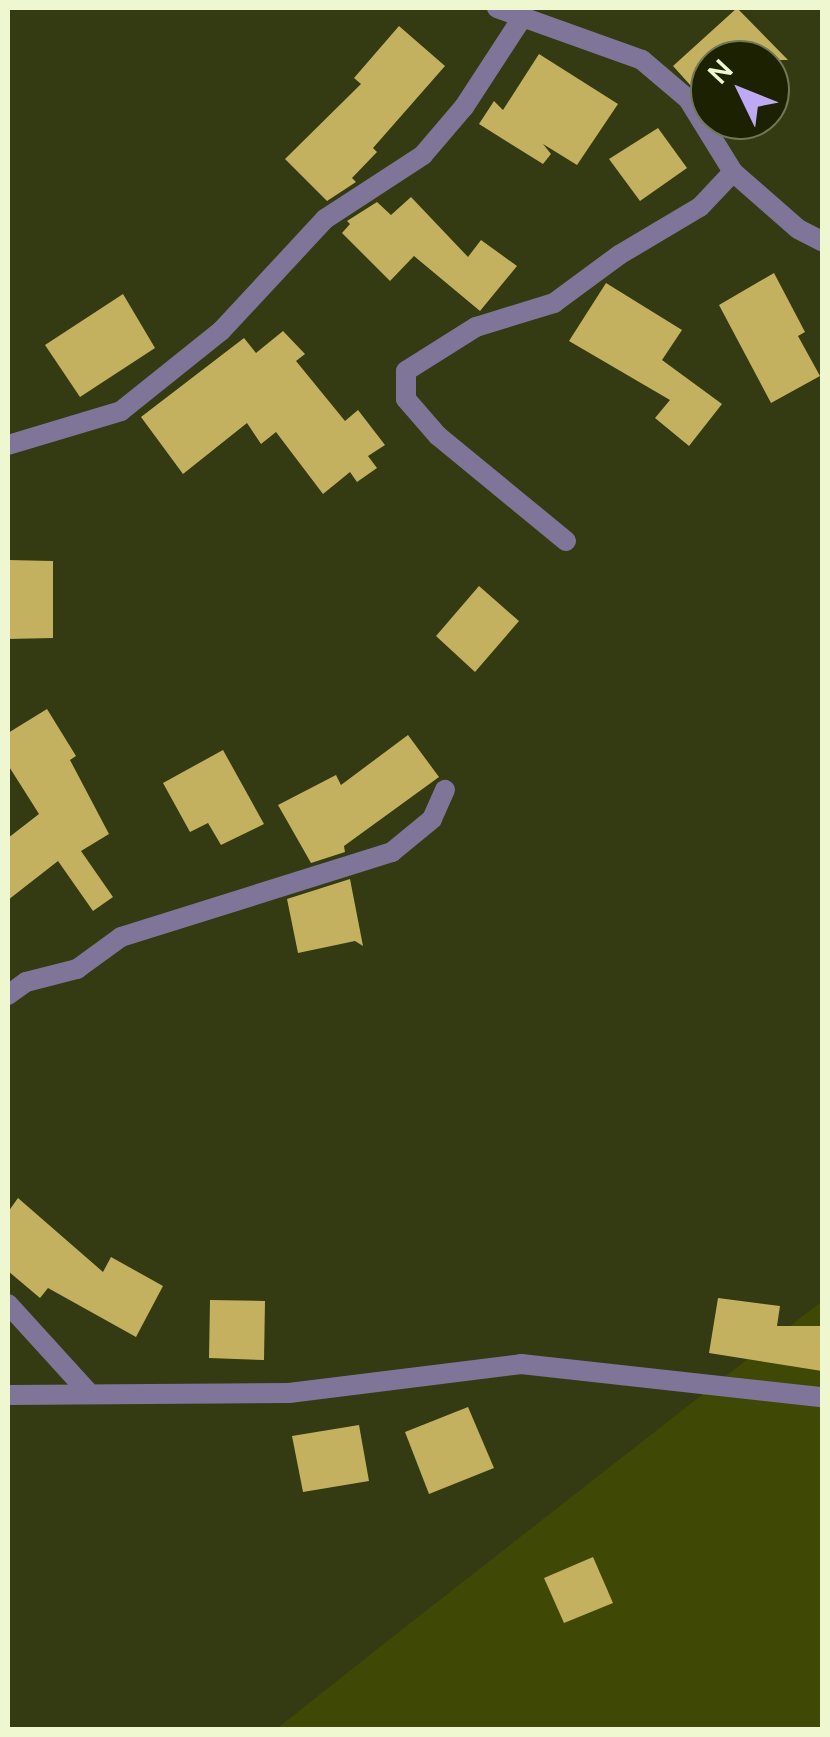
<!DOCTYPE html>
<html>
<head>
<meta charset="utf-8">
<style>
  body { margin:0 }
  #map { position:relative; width:830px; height:1737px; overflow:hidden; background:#343a11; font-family:Manrope,sans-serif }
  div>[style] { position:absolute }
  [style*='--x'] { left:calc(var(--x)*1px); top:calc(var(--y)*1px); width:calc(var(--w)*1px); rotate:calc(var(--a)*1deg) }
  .green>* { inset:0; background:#404805 }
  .building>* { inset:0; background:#c3b160 }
  .minor>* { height:20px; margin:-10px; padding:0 10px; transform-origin:10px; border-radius:10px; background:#7e7598 }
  span { translate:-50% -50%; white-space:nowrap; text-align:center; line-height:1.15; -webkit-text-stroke:10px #1c2101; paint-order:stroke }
  .frame { position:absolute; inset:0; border:10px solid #eff7d0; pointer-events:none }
  .north { position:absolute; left:690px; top:40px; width:100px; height:100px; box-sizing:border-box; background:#1c2101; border:2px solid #707754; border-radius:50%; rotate:313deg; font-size:28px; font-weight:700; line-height:40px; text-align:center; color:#eff7d0 }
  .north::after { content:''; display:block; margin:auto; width:35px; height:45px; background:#bea9f4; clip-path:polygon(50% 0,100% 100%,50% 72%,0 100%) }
</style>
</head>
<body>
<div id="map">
  <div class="green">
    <div style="clip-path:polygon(822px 1301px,822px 1729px,275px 1730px,395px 1635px)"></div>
  </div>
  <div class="building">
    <div style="clip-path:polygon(737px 8px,788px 60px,710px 60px,710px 107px,673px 66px)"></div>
    <div style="clip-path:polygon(399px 26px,445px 66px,373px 148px,377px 152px,352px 178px,356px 182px,327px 201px,285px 159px,361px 84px,354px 78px)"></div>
    <div style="clip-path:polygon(539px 54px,618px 104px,577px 165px,543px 144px,551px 154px,543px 164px,479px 124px,494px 101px,503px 110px)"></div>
    <div style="clip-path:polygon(658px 128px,687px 168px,640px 201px,609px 159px)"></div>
    <div style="clip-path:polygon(411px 197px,468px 257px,481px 240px,517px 266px,480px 311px,414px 256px,390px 281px,342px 233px,350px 224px,347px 221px,377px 202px,391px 215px)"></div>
    <div style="clip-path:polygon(774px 273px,805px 332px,798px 336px,820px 376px,771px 403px,719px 305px)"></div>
    <div style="clip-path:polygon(606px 283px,682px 330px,662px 360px,722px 404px,689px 446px,655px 418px,670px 400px,569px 341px)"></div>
    <div style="clip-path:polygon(123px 294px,155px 348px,80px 397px,45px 345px)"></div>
    <div style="clip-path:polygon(283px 331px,305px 354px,296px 361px,345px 421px,358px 410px,385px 445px,368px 456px,377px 468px,357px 482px,350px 472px,323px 494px,276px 432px,261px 444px,247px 423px,183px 474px,141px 417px,244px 338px,256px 353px)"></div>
    <div style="clip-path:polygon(8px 560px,53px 561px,53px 638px,8px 639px)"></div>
    <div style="clip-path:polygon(479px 586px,519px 621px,475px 672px,436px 636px)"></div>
    <div style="clip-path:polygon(47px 709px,76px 756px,70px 760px,109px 834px,81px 851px,113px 897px,93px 911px,58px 861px,8px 900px,8px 838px,39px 814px,8px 765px,8px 733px)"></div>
    <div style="clip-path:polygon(408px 735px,439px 777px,344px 846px,345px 852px,311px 863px,278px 805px,336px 775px,341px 785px)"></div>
    <div style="clip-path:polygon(223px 750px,264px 824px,221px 845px,208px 823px,190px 832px,163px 783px)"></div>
    <div style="clip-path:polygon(350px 879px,363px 946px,355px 941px,298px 953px,287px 899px)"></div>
    <div style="clip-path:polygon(18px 1198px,103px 1272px,111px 1257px,163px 1286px,136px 1337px,48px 1288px,40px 1298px,8px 1271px,8px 1212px)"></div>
    <div style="clip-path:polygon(718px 1298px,780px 1306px,777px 1326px,822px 1326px,822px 1371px,709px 1353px)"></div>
    <div style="clip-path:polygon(210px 1300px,265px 1301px,264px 1360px,209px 1358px)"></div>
    <div style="clip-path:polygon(468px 1407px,494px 1468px,429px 1494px,405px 1432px)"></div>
    <div style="clip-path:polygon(359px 1425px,369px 1481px,303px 1492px,292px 1436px)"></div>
    <div style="clip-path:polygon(593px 1557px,613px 1603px,564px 1623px,544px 1578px)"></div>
  </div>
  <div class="minor">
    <div style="--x:497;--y:8;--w:154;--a:19.7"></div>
    <div style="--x:642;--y:60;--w:60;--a:40.3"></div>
    <div style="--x:688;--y:99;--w:86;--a:58.3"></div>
    <div style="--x:8;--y:445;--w:118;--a:-16.7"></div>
    <div style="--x:121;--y:411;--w:128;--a:-38.7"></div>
    <div style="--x:221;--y:331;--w:153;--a:-47.1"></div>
    <div style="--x:325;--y:219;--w:117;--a:-33.1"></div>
    <div style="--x:423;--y:155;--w:63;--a:-49.5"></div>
    <div style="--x:464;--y:107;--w:106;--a:-56.9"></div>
    <div style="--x:566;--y:541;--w:166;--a:-140.6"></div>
    <div style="--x:438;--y:436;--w:49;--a:-130.9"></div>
    <div style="--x:406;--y:399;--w:28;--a:-90"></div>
    <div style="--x:406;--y:371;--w:83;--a:-32.2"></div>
    <div style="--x:476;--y:327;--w:82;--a:-17.1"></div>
    <div style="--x:554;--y:303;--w:81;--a:-36.4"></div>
    <div style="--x:619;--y:255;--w:94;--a:-30.7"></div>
    <div style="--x:700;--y:207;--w:48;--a:-46.7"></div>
    <div style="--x:733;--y:172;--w:86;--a:41.2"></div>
    <div style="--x:798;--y:229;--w:27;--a:27"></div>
    <div style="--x:8;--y:995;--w:22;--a:-36"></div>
    <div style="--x:26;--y:982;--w:53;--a:-14.3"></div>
    <div style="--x:77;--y:969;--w:54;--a:-36"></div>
    <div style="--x:121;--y:937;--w:284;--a:-17.4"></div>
    <div style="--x:392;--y:852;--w:52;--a:-39.5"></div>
    <div style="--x:432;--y:819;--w:32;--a:-66"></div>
    <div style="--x:8;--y:1304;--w:119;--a:47.7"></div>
    <div style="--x:8;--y:1395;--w:281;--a:-0.4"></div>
    <div style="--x:289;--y:1393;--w:234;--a:-7.1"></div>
    <div style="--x:521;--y:1364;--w:303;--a:6.3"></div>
  </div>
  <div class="frame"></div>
  <div class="north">N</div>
</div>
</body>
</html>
